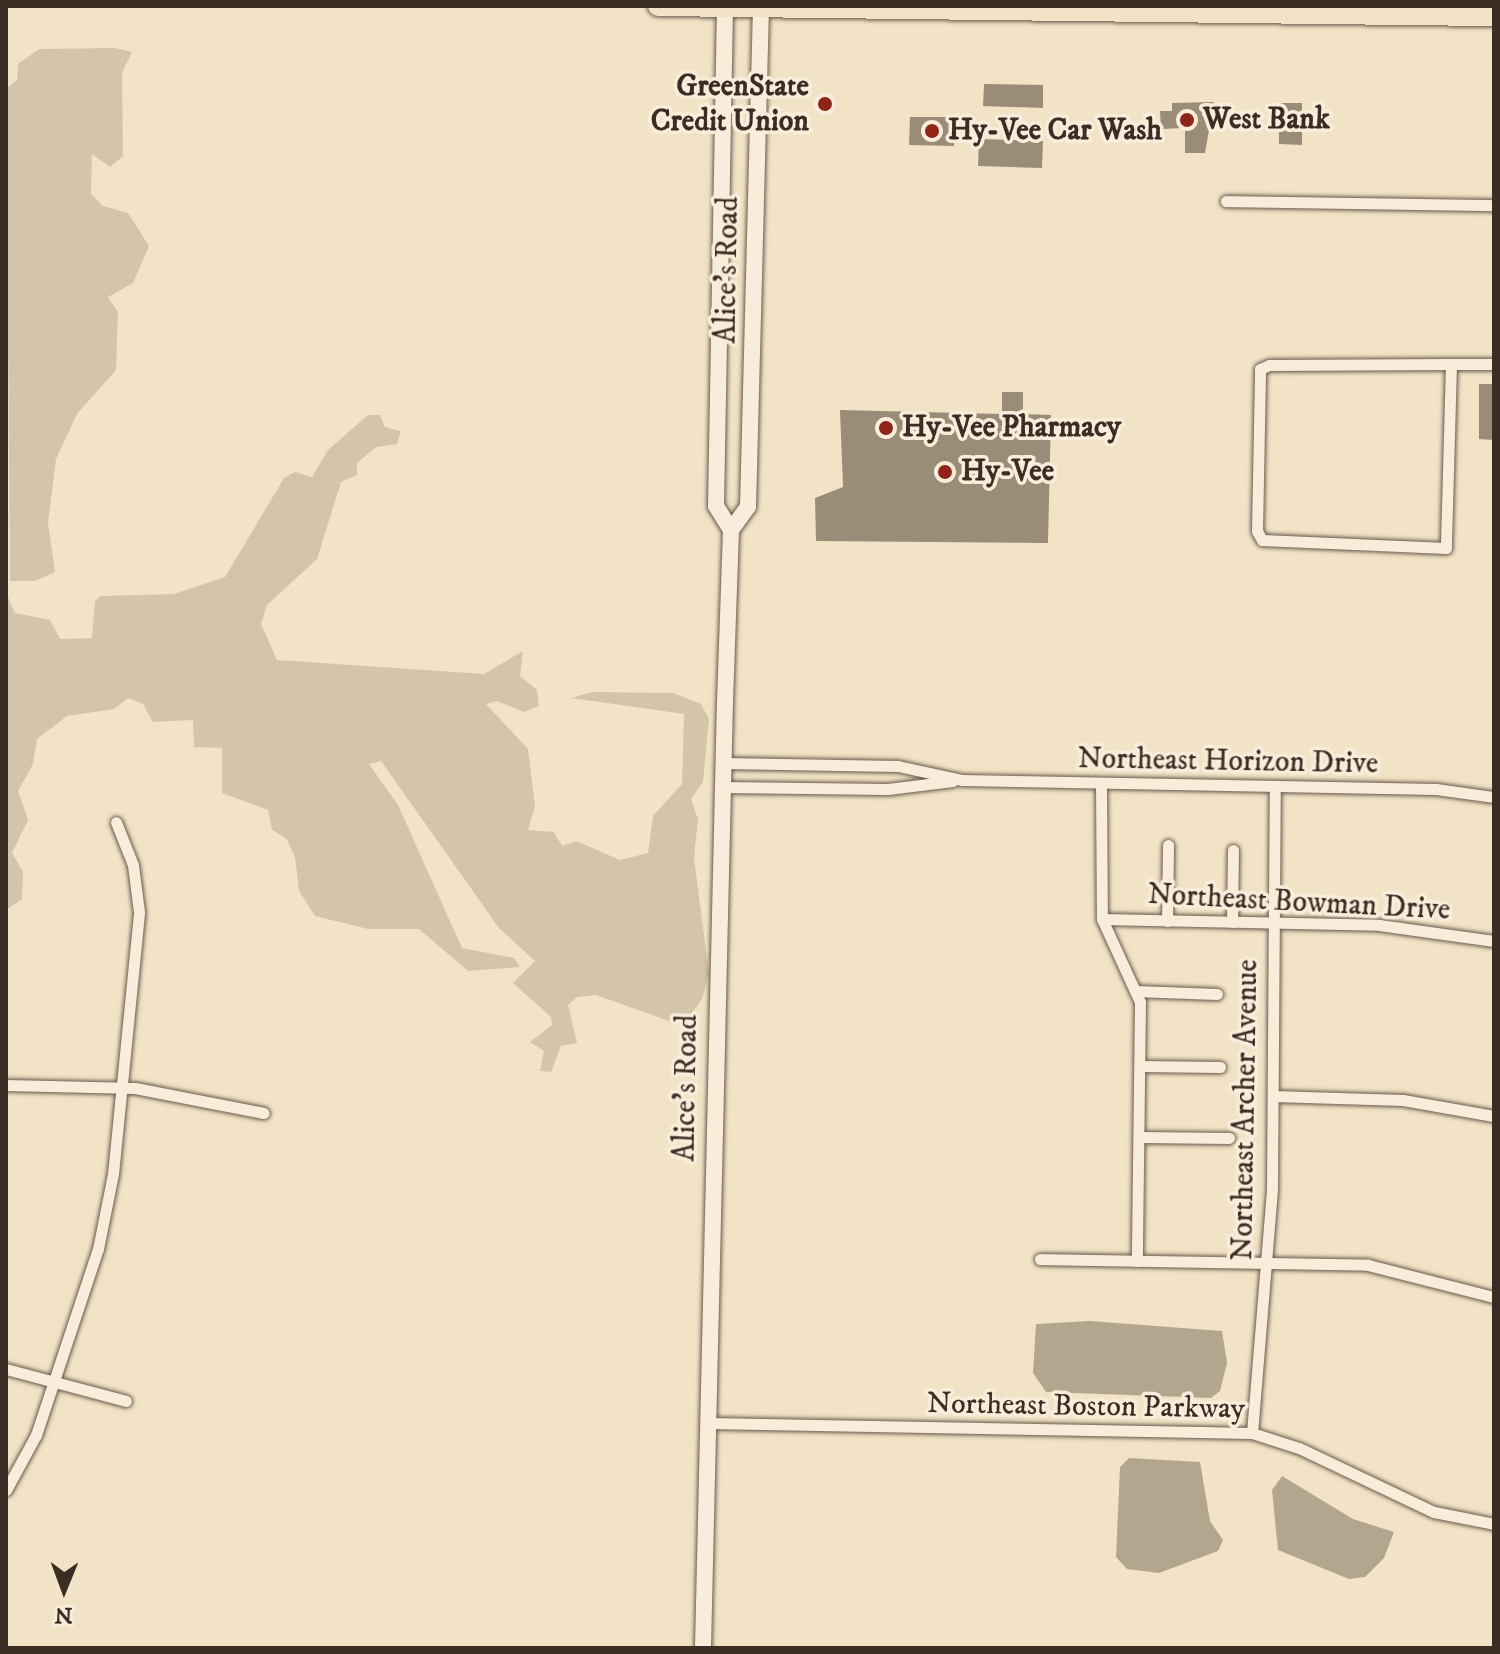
<!DOCTYPE html>
<html>
<head>
<meta charset="utf-8">
<style>
  body { margin:0 }
  #map { position:relative; width:1500px; height:1654px; overflow:hidden; background:#f3e3c6; font-family:"IM FELL DW Pica",serif }
  div>[style] { position:absolute }
  [style*='--x'] { left:calc(var(--x)*1px); top:calc(var(--y)*1px); width:calc(var(--w)*1px); rotate:calc(var(--a)*1deg) }
  .green>* { inset:0; background:#d4c4aa }
  .water>* { inset:0; background:#b4a58f }
  .building>* { inset:0; background:#9b8c78 }
  .roads { filter:drop-shadow(0 0 2px #695a4c) drop-shadow(0 0 2px #695a4c) }
  .street>* { height:11px; margin:-5.5px; padding:0 5.5px; transform-origin:5.5px; border-radius:5.5px; background:#f7edda }
  .secondary>* { height:16px; margin:-8px; padding:0 8px; transform-origin:8px; border-radius:8px; background:#f7edda }
  .highway>* { height:20px; margin:-10px; padding:0 10px; transform-origin:10px; border-radius:10px; background:#f3e3c6 }
  .dots>* { width:22px; height:22px; translate:-50% -50%; box-sizing:border-box; border:4px solid #f7edda; border-radius:50% }
  span { translate:-50% -50%; white-space:nowrap; text-align:center; line-height:1.15; -webkit-text-stroke:7px #f7edda; paint-order:stroke }
  .poi-label { font-size:30px; color:#3b2d23; font-weight:700 }
  .right { translate:-100% -50%; text-align:right }
  .left { translate:0 -50%; text-align:left }
  .street-label { font-size:30px; color:#3b2d23 }
  .frame { position:absolute; inset:0; border:8px solid #3b2d23; pointer-events:none }
  .north { position:absolute; left:24px; top:1550px; width:80px; height:80px; -webkit-text-stroke:6px #f7edda; paint-order:stroke; rotate:181deg; font-size:22px; font-weight:700; line-height:32px; text-align:center; color:#3b2d23 }
  .north::after { content:''; display:block; margin:auto; width:28px; height:36px; background:#3b2d23; clip-path:polygon(50% 0,100% 100%,50% 72%,0 100%) }
</style>
</head>
<body>
<div id="map">
  <div class="green">
    <div style="clip-path:polygon(115px 48px,132px 52px,122px 73px,123px 156px,110px 167px,92px 154px,91px 194px,103px 206px,128px 213px,149px 246px,133px 283px,108px 297px,118px 312px,116px 370px,77px 414px,56px 459px,48px 523px,55px 572px,35px 581px,10px 581px,6px 89px,17px 80px,18px 64px,39px 49px)"></div>
    <div style="clip-path:polygon(368px 415px,380px 415px,385px 427px,401px 431px,397px 444px,376px 447px,357px 463px,357px 475px,341px 482px,317px 559px,267px 605px,261px 624px,277px 660px,484px 674px,523px 651px,520px 676px,537px 690px,539px 706px,524px 712px,497px 701px,486px 704px,528px 749px,535px 806px,528px 830px,554px 832px,562px 846px,576px 841px,620px 860px,648px 853px,653px 816px,682px 784px,684px 714px,571px 698px,592px 692px,673px 693px,701px 704px,709px 719px,703px 782px,691px 799px,698px 819px,694px 858px,709px 974px,702px 999px,690px 1016px,669px 1021px,596px 995px,577px 997px,568px 1005px,577px 1043px,561px 1046px,551px 1072px,540px 1071px,544px 1051px,530px 1042px,552px 1025px,551px 1017px,513px 983px,535px 961px,499px 928px,381px 761px,369px 764px,398px 805px,462px 948px,514px 958px,520px 967px,468px 971px,419px 929px,368px 929px,315px 916px,299px 891px,295px 857px,286px 838px,272px 830px,268px 810px,222px 793px,222px 748px,194px 747px,193px 720px,153px 722px,143px 704px,128px 698px,114px 709px,67px 716px,37px 739px,33px 764px,18px 791px,28px 820px,12px 853px,23px 872px,22px 899px,6px 910px,6px 593px,15px 613px,50px 620px,60px 639px,92px 638px,95px 601px,101px 596px,174px 594px,225px 577px,284px 478px,295px 472px,312px 477px,328px 450px)"></div>
  </div>
  <div class="water">
    <div style="clip-path:polygon(1090px 1321px,1222px 1331px,1227px 1363px,1220px 1391px,1211px 1398px,1046px 1392px,1033px 1373px,1036px 1324px)"></div>
    <div style="clip-path:polygon(1129px 1458px,1200px 1462px,1210px 1521px,1223px 1540px,1218px 1551px,1159px 1573px,1127px 1569px,1116px 1557px,1120px 1467px)"></div>
    <div style="clip-path:polygon(1282px 1476px,1353px 1519px,1394px 1532px,1384px 1558px,1365px 1577px,1349px 1579px,1278px 1550px,1272px 1490px)"></div>
  </div>
  <div class="building">
    <div style="clip-path:polygon(984px 84px,1043px 85px,1043px 108px,983px 106px)"></div>
    <div style="clip-path:polygon(1214px 102px,1205px 153px,1185px 153px,1185px 128px,1161px 129px,1160px 111px,1172px 111px,1172px 103px)"></div>
    <div style="clip-path:polygon(1279px 103px,1302px 103px,1302px 145px,1279px 144px)"></div>
    <div style="clip-path:polygon(910px 117px,954px 117px,954px 146px,909px 145px)"></div>
    <div style="clip-path:polygon(979px 139px,1043px 141px,1042px 168px,978px 166px)"></div>
    <div style="clip-path:polygon(1479px 384px,1494px 384px,1494px 440px,1479px 439px)"></div>
    <div style="clip-path:polygon(1002px 392px,1023px 392px,1023px 414px,1051px 415px,1048px 543px,816px 541px,815px 498px,843px 487px,840px 410px,1002px 414px)"></div>
  </div>
  <div class="roads">
    <div class="street">
      <div style="--x:1226;--y:201;--w:268;--a:0.9"></div>
      <div style="--x:1451;--y:364;--w:184;--a:91.6"></div>
      <div style="--x:1446;--y:548;--w:184;--a:-177.5"></div>
      <div style="--x:1262;--y:540;--w:10;--a:-119"></div>
      <div style="--x:1257;--y:531;--w:162;--a:-88.9"></div>
      <div style="--x:1260;--y:369;--w:10;--a:-24"></div>
      <div style="--x:1269;--y:365;--w:182;--a:-0.3"></div>
      <div style="--x:1451;--y:364;--w:43;--a:0"></div>
      <div style="--x:723;--y:763;--w:175;--a:1"></div>
      <div style="--x:898;--y:766;--w:66;--a:12.3"></div>
      <div style="--x:962;--y:780;--w:474;--a:1.1"></div>
      <div style="--x:1436;--y:789;--w:59;--a:7.9"></div>
      <div style="--x:1101;--y:784;--w:135;--a:89.6"></div>
      <div style="--x:1102;--y:919;--w:91;--a:65.4"></div>
      <div style="--x:1140;--y:1002;--w:259;--a:90.7"></div>
      <div style="--x:722;--y:787;--w:166;--a:0.7"></div>
      <div style="--x:888;--y:789;--w:65;--a:-7"></div>
      <div style="--x:1102;--y:919;--w:277;--a:1.2"></div>
      <div style="--x:1379;--y:925;--w:116;--a:7.9"></div>
      <div style="--x:1167;--y:921;--w:76;--a:-89.2"></div>
      <div style="--x:1232;--y:922;--w:72;--a:-89.2"></div>
      <div style="--x:1135;--y:991;--w:82;--a:2.1"></div>
      <div style="--x:1141;--y:1066;--w:79;--a:0.7"></div>
      <div style="--x:6;--y:1085;--w:129;--a:1.3"></div>
      <div style="--x:135;--y:1088;--w:131;--a:11"></div>
      <div style="--x:1273;--y:1096;--w:130;--a:1.8"></div>
      <div style="--x:1403;--y:1100;--w:92;--a:10"></div>
      <div style="--x:1140;--y:1137;--w:89;--a:0.6"></div>
      <div style="--x:1040;--y:1259;--w:328;--a:1"></div>
      <div style="--x:1368;--y:1265;--w:130;--a:14.3"></div>
      <div style="--x:6;--y:1369;--w:124;--a:14.9"></div>
      <div style="--x:708;--y:1423;--w:544;--a:1.05"></div>
      <div style="--x:1252;--y:1433;--w:49;--a:17.7"></div>
      <div style="--x:1299;--y:1448;--w:149;--a:25.4"></div>
      <div style="--x:1434;--y:1512;--w:61;--a:11.3"></div>
      <div style="--x:1252;--y:1433;--w:246;--a:-85.3"></div>
      <div style="--x:1272;--y:1188;--w:401;--a:-89.6"></div>
      <div style="--x:6;--y:1490;--w:63;--a:-61.4"></div>
      <div style="--x:36;--y:1435;--w:196;--a:-71.6"></div>
      <div style="--x:98;--y:1249;--w:76;--a:-78.7"></div>
      <div style="--x:113;--y:1174;--w:263;--a:-84.3"></div>
      <div style="--x:139;--y:912;--w:47;--a:-97.3"></div>
      <div style="--x:133;--y:865;--w:46;--a:-111.6"></div>
    </div>
    <div class="secondary">
      <div style="--x:725;--y:6;--w:500;--a:91.03"></div>
      <div style="--x:716;--y:506;--w:28;--a:58"></div>
      <div style="--x:703;--y:1648;--w:946;--a:-88.67"></div>
      <div style="--x:725;--y:702;--w:172;--a:-88"></div>
      <div style="--x:731;--y:530;--w:29;--a:-54"></div>
      <div style="--x:748;--y:507;--w:501;--a:-88.51"></div>
    </div>
    <div class="highway">
      <div style="--x:658;--y:6;--w:836;--a:0.69"></div>
    </div>
  </div>
  <div class="dots">
    <div style="left:825px;top:104px;background:#8f2418"></div>
    <div style="left:1187px;top:120px;background:#8f2418"></div>
    <div style="left:932px;top:131px;background:#8f2418"></div>
    <div style="left:886px;top:428px;background:#8f2418"></div>
    <div style="left:945px;top:472px;background:#8f2418"></div>
  </div>
  <div class="poi-label">
    <span class="right" style="left:809px;top:104px">GreenState<br>Credit Union</span>
    <span class="left" style="left:1203px;top:120px">West Bank</span>
    <span class="left" style="left:948px;top:131px">Hy-Vee Car Wash</span>
    <span class="left" style="left:902px;top:428px">Hy-Vee Pharmacy</span>
    <span class="left" style="left:961px;top:472px">Hy-Vee</span>
  </div>
  <div class="street-label">
    <span style="left:728px;top:270px;rotate:-89deg">Alice's Road</span>
    <span style="left:1228px;top:762px;rotate:1deg">Northeast Horizon Drive</span>
    <span style="left:1299px;top:903px;rotate:3deg">Northeast Bowman Drive</span>
    <span style="left:687px;top:1088px;rotate:-89deg">Alice's Road</span>
    <span style="left:1246px;top:1110px;rotate:-89deg">Northeast Archer Avenue</span>
    <span style="left:1086px;top:1407px;rotate:1deg">Northeast Boston Parkway</span>
  </div>
  <div class="frame"></div>
  <div class="north">N</div>
</div>
</body>
</html>
